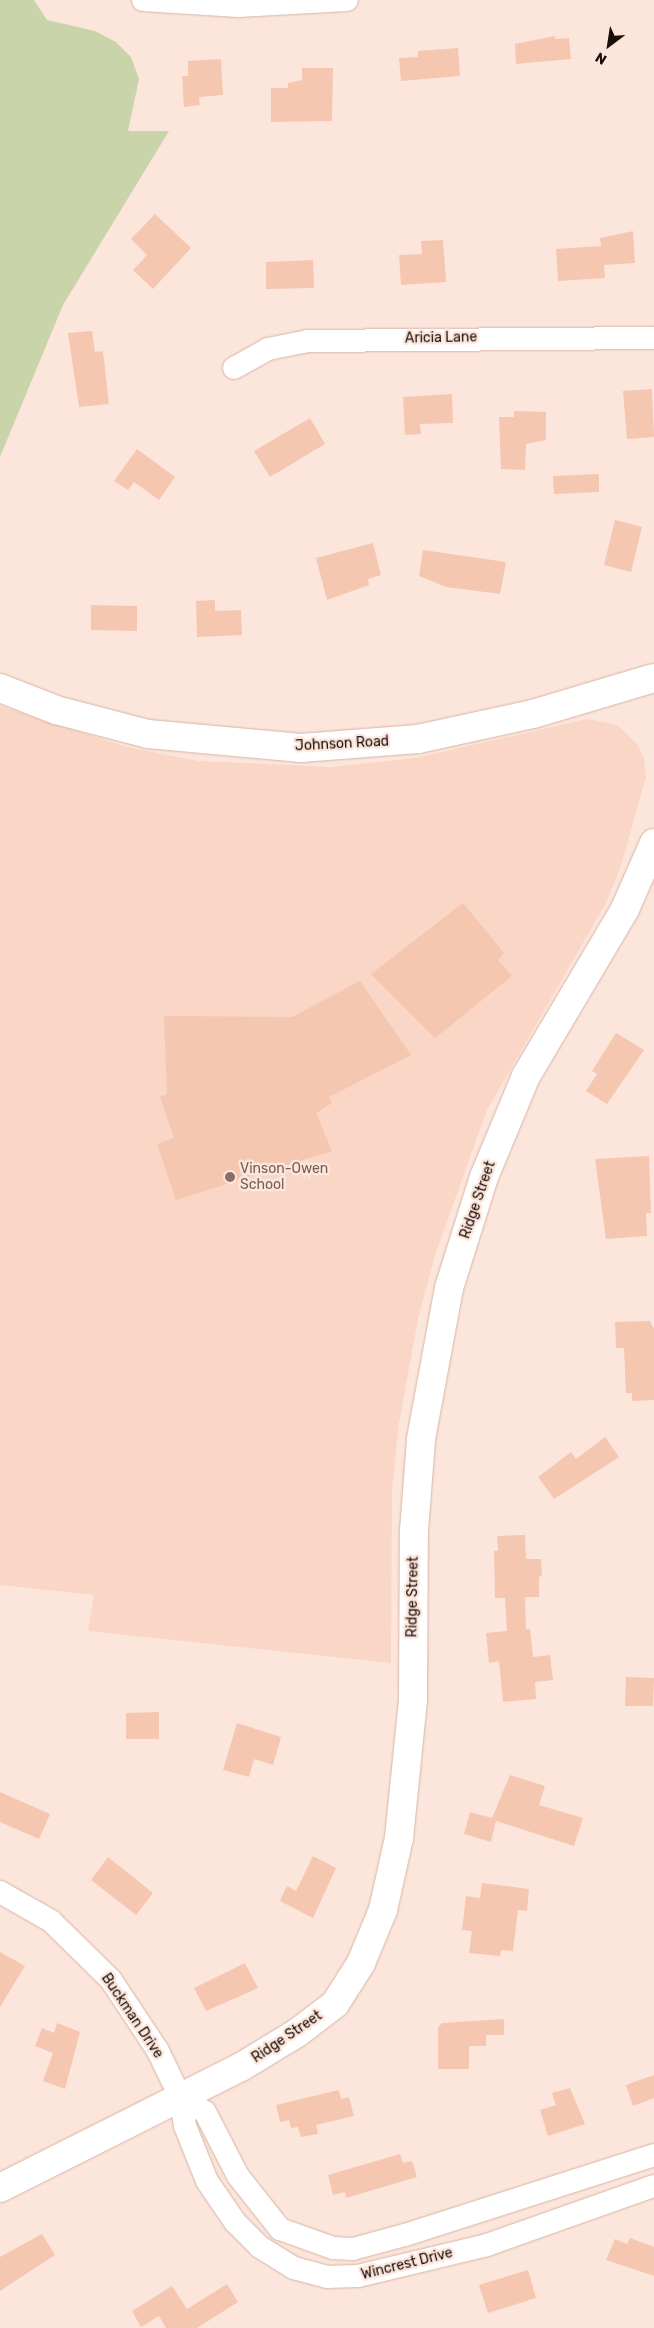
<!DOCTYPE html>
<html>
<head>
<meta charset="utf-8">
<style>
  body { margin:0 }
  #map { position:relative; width:654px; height:2328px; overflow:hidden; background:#fce6dc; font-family:Rubik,sans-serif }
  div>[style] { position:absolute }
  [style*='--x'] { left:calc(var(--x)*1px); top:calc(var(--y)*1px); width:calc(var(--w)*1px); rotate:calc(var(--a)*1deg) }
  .built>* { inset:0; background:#f9d6c6 }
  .green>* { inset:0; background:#cad4aa }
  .building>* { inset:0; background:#f5c6b0 }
  .roads { filter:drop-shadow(0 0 1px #d8b5a5) drop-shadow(0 0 1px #d8b5a5) }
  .street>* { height:22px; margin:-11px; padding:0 11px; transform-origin:11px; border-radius:11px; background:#fff }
  .secondary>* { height:28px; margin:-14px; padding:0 14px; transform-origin:14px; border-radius:14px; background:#fff }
  .dots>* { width:14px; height:14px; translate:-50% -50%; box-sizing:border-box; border:2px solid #fce6dc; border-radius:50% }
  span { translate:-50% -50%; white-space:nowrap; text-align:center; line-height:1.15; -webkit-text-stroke:5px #fce6dc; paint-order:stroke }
  .street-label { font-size:14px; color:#1a0e08 }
  .education-label { font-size:14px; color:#785e54 }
  .left { translate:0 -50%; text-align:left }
  .north { position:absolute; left:584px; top:20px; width:50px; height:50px; -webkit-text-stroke:4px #fce6dc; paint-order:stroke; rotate:211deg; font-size:14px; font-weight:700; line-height:20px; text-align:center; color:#1a0e08 }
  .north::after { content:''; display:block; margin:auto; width:18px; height:22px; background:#1a0e08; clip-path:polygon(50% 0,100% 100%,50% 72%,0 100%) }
</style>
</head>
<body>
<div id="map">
  <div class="built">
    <div style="clip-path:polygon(0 706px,127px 747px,198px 761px,331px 767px,415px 758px,587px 719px,617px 725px,637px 744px,644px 759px,646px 777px,621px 866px,606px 903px,487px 1110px,435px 1255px,418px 1319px,399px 1423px,392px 1490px,391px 1663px,88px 1631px,94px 1595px,0 1585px)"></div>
  </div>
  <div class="green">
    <div style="clip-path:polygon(0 0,34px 0,47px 20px,95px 31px,116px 42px,131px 57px,139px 79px,128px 131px,169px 131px,63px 305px,0 457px)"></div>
  </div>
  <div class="building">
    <div style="clip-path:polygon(555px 36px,555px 39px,569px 38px,571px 59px,516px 64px,515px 44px)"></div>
    <div style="clip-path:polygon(458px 48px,460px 76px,401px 81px,399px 58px,418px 57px,418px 51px)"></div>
    <div style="clip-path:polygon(221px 59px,223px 95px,199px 97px,200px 105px,184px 107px,182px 76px,188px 76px,188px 61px)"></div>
    <div style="clip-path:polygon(302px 68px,333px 68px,332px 121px,271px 122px,271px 88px,288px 88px,288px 83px,302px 80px)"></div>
    <div style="clip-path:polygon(155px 214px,191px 248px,153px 289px,133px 270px,147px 255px,131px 239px)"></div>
    <div style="clip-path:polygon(633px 231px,635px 263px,604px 265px,605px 278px,558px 281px,556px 249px,601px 246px,600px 238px)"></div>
    <div style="clip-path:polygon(443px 240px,446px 282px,401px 285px,399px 255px,422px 254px,421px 241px)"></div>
    <div style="clip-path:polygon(313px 260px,314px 288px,266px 289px,266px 262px)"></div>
    <div style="clip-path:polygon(92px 331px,95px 352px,103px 351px,109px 404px,79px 407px,68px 333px)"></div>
    <div style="clip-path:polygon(652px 389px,654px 437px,627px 439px,623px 391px)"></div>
    <div style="clip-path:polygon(452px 394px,453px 423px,420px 424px,421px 434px,405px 435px,403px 397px)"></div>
    <div style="clip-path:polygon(514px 411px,546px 412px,546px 440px,526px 444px,525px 470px,501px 469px,499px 417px,514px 417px)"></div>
    <div style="clip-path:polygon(310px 418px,325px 444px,270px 477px,254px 451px)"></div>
    <div style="clip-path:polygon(137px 449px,175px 477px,159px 500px,134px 482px,128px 490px,114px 481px)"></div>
    <div style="clip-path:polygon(599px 474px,599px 492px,554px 494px,553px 476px)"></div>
    <div style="clip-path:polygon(615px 520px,642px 527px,631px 572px,604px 565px)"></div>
    <div style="clip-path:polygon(373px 543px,381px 575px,368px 579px,369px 585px,327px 600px,316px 558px)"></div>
    <div style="clip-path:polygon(423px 550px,506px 562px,500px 594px,446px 587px,419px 576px)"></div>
    <div style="clip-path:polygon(215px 600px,215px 611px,241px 610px,242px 635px,197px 637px,196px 601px)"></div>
    <div style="clip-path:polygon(91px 605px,137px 606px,137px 631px,91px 630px)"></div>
    <div style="clip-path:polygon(463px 903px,504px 953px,498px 960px,512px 976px,435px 1038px,371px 974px)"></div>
    <div style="clip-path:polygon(360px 981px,411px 1055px,329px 1097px,332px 1103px,316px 1113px,332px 1151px,176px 1200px,157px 1144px,174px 1138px,160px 1097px,167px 1094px,164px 1016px,292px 1017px)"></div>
    <div style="clip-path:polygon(616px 1033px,644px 1050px,607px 1104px,586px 1091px,597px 1074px,592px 1071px)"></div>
    <div style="clip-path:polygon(649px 1156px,651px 1213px,646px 1213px,647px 1236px,606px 1239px,595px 1159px)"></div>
    <div style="clip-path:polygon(650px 1321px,654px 1329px,654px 1400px,632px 1401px,632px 1393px,626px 1393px,624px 1348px,616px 1348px,615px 1322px)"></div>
    <div style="clip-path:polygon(605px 1437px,619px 1457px,554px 1499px,538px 1477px,571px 1452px,576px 1459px)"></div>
    <div style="clip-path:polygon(525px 1535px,526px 1559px,541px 1559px,542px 1577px,539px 1576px,539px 1597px,525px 1597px,526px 1629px,530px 1629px,533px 1657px,550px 1655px,553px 1680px,535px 1682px,536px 1699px,503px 1702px,499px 1661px,489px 1663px,486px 1633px,507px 1631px,505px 1598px,495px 1598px,494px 1551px,498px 1551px,497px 1536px)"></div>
    <div style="clip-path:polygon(626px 1677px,654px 1678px,653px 1706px,625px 1706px)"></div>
    <div style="clip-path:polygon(159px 1712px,159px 1739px,126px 1739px,126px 1713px)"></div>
    <div style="clip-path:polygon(237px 1723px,281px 1737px,273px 1765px,254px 1759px,249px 1777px,223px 1770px)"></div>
    <div style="clip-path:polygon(510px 1775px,545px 1786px,539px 1805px,583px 1818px,574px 1846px,496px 1821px,491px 1842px,464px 1834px,470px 1812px,492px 1818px)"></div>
    <div style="clip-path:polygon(0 1792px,50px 1814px,39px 1839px,0 1822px)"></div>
    <div style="clip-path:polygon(313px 1856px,336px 1868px,313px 1918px,280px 1901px,287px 1886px,296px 1891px)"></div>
    <div style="clip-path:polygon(108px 1857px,153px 1893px,136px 1915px,91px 1880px)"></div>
    <div style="clip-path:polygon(482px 1883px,529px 1889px,527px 1911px,518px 1910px,513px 1951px,501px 1950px,500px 1956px,469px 1953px,472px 1931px,462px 1930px,466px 1896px,480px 1898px)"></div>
    <div style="clip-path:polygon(0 1952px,25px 1966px,0 2007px)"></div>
    <div style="clip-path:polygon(245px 1963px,258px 1988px,206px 2011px,194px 1988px)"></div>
    <div style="clip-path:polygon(504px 2019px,504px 2035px,486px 2035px,486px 2046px,469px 2046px,469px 2069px,438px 2069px,438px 2028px,442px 2023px)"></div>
    <div style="clip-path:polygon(57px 2023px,80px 2032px,65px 2089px,43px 2081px,53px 2053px,35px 2046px,42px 2028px,54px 2033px)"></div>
    <div style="clip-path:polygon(654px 2075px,654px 2098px,633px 2106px,626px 2085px)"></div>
    <div style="clip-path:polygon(570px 2088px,585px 2124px,548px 2136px,540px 2110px,556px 2105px,552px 2093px)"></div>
    <div style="clip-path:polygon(339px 2090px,341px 2099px,349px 2097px,354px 2116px,316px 2125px,318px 2134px,301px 2137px,298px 2127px,291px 2128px,289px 2120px,280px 2122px,276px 2105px)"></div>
    <div style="clip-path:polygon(400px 2154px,403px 2163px,412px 2161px,417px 2177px,346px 2198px,345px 2192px,333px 2195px,328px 2175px)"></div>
    <div style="clip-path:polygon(42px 2234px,55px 2255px,0 2291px,0 2257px)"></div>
    <div style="clip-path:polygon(630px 2238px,654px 2247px,654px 2276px,606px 2260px,615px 2239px,627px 2244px)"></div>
    <div style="clip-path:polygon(528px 2270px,536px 2298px,488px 2313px,479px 2285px)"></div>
    <div style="clip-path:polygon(227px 2284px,238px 2302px,197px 2328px,166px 2328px,159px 2316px,141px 2327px,132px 2311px,172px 2286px,187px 2309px)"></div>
  </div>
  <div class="roads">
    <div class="street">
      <div style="--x:143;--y:0;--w:95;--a:3.6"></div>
      <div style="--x:238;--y:6;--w:109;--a:-3.2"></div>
      <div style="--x:234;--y:368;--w:39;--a:-29"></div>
      <div style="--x:268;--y:349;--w:41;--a:-11.3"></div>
      <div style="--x:308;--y:341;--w:346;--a:-0.5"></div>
      <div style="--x:0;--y:1892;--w:59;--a:29.6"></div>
      <div style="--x:51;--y:1921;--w:84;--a:44.5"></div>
      <div style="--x:111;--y:1980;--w:85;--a:56.5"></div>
      <div style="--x:158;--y:2051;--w:51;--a:64.4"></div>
      <div style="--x:180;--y:2097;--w:29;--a:80"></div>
      <div style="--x:185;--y:2126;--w:59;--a:68.2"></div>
      <div style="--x:207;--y:2181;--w:50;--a:55.7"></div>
      <div style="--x:235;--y:2222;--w:35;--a:45"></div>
      <div style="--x:260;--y:2247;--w:40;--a:32"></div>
      <div style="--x:294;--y:2268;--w:34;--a:15"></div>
      <div style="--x:327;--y:2277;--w:31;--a:-2"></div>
      <div style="--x:358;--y:2276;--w:133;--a:-13.5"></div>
      <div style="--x:487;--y:2245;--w:177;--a:-19.5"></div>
      <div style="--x:180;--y:2097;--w:29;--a:31"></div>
      <div style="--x:205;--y:2112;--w:72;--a:62.7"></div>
      <div style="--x:238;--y:2176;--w:68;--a:51.6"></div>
      <div style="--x:280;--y:2229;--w:56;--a:19.7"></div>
      <div style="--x:333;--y:2248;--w:20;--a:3"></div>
      <div style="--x:353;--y:2249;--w:54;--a:-15.1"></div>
      <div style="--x:405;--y:2235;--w:262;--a:-17.8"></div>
    </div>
    <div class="secondary">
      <div style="--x:0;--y:688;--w:60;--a:21.4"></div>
      <div style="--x:56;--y:710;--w:95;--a:14.6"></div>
      <div style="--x:148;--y:734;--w:154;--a:5.2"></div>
      <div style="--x:301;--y:748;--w:117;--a:-4.4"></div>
      <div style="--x:418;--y:739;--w:118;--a:-12.3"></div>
      <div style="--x:533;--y:714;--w:126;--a:-16.6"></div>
      <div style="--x:0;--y:2188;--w:270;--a:-26.7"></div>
      <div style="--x:241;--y:2067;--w:66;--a:-31.3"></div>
      <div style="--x:297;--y:2033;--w:48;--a:-37.3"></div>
      <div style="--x:335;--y:2004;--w:49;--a:-57.6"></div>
      <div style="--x:361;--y:1963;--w:57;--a:-67.5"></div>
      <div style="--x:383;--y:1910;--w:74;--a:-77.5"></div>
      <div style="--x:399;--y:1838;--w:139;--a:-84.2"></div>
      <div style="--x:413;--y:1700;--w:169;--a:-89.7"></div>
      <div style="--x:414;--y:1531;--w:92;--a:-85.6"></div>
      <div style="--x:421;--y:1439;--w:154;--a:-79.5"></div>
      <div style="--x:449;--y:1288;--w:116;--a:-72.5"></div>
      <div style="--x:484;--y:1177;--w:109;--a:-67.4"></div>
      <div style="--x:526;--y:1076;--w:194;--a:-59.3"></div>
      <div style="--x:625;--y:909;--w:72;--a:-66.3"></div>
    </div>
  </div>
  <div class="dots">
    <div style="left:230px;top:1177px;background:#8d6e63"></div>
  </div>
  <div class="street-label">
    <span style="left:441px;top:338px;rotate:-1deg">Aricia Lane</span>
    <span style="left:342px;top:744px;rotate:-3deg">Johnson Road</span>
    <span style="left:478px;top:1200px;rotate:-71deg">Ridge Street</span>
    <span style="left:413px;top:1597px;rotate:-89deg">Ridge Street</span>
    <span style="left:132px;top:2016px;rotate:56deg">Buckman Drive</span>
    <span style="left:287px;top:2037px;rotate:-34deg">Ridge Street</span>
    <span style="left:407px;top:2264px;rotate:-14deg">Wincrest Drive</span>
  </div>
  <div class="education-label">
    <span class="left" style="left:240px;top:1177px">Vinson-Owen<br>School</span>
  </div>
  <div class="north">N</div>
</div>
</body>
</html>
